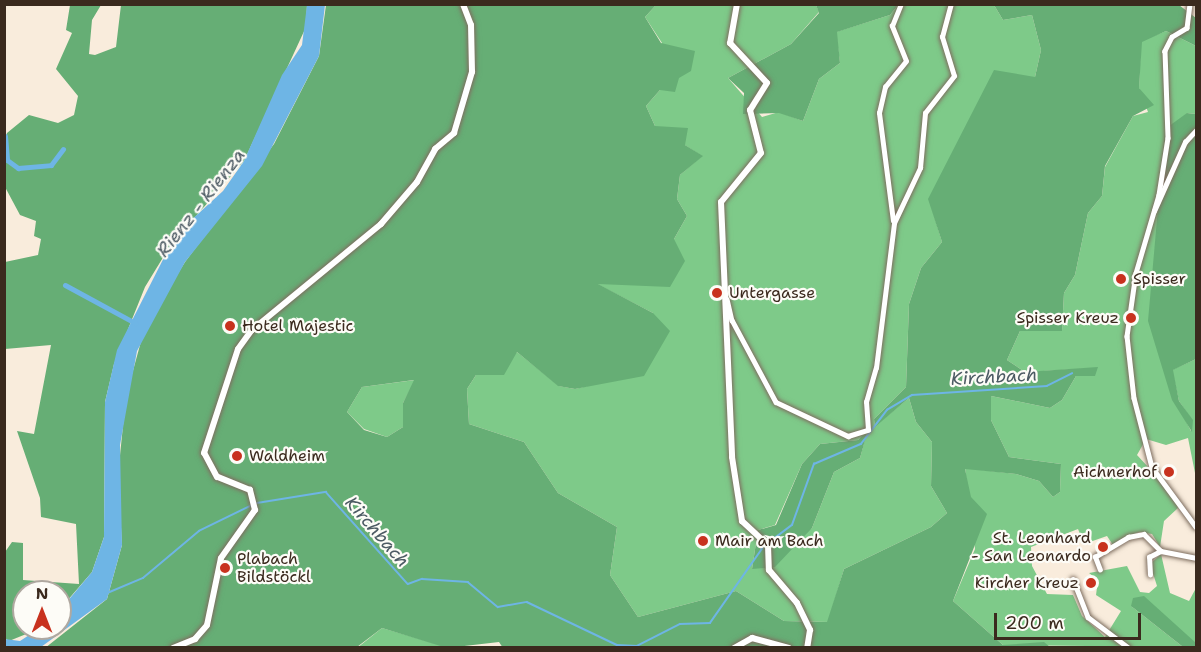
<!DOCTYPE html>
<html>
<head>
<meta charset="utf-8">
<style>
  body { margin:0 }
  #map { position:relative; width:1201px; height:652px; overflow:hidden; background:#f9ecdc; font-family:"Shantell Sans",sans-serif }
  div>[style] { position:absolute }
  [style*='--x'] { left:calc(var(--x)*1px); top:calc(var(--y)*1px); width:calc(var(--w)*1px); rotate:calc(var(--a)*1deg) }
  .green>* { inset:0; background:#7eca89 }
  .forest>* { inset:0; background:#66ae75 }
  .water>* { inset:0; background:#6eb5e5 }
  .stream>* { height:1.5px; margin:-0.75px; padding:0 0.75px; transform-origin:0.75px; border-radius:0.75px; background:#6eb5e5 }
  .canal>* { height:5px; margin:-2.5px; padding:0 2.5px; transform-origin:2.5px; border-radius:2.5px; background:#6eb5e5 }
  .roads { filter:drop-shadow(0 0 2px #7e6e60) drop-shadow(0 0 2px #7e6e60) }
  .minor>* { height:4.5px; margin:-2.25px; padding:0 2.25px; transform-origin:2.25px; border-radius:2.25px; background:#fff }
  .tertiary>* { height:6px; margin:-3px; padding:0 3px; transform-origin:3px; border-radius:3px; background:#fff }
  .dots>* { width:16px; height:16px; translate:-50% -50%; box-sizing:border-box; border:3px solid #fdfcf7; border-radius:50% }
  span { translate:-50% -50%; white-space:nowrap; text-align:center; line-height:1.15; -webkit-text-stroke:4.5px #fdfcf7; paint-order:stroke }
  .poi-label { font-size:16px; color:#3b2a1e }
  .left { translate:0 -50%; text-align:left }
  .right { translate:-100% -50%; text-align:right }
  .water-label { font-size:18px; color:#4d5b64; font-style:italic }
  .frame { position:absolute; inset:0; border:6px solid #3b2a1e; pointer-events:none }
  .north { position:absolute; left:12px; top:580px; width:60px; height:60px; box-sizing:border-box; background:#fdfcf7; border:2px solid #afa8a0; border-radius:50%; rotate:0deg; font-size:16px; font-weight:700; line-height:24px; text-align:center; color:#3b2a1e }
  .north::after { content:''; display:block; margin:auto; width:21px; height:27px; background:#c8321e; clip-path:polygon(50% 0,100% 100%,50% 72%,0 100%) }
  .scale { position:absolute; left:994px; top:613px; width:147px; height:27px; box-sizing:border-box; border:3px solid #3b2a1e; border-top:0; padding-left:8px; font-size:18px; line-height:21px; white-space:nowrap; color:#3b2a1e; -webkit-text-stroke:4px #fdfcf7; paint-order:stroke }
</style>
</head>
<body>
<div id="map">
  <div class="green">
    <div style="clip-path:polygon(evenodd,656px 5px,816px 5px,819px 12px,791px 44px,728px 78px,762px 117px,779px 112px,803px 121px,819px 79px,840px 63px,836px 32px,890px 15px,898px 5px,994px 5px,1003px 20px,1032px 15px,1041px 50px,1035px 77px,949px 161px,929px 199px,942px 242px,921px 268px,909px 304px,906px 387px,874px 419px,875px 426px,909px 398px,916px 422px,932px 442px,931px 486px,947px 513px,931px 527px,844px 569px,828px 622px,784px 621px,736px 591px,638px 617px,610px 575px,617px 527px,558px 493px,524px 442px,469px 424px,467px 389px,476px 375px,517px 352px,559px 386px,575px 389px,608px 381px,653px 313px,597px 284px,674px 239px,687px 216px,677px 199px,680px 175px,702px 156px,655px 126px,646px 106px,660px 90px,662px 43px,645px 17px,656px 5px,867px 432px,860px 458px,834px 472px,812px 528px,752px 569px,758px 530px,775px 525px,802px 464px,820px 444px,858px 440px,867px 432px)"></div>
    <div style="clip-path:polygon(1166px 31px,1196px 46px,1196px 114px,1187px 113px,1169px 388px,1191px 431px,1192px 420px,1179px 401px,1172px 370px,1196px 359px,1196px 478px,1188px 438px,1166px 445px,1146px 439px,1137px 455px,1173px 494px,1178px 508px,1164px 521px,1160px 547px,1152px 534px,1139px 532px,1113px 545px,1107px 536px,1084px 544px,1078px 529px,1031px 547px,1032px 566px,1047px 594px,1073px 595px,1082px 616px,1105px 637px,1121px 611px,1096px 595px,1098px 580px,1089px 573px,1127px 566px,1140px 592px,1149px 593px,1157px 586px,1150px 564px,1161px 554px,1170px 593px,1189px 601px,1196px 588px,1196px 643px,1131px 606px,1183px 647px,1003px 645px,953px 601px,975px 549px,965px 468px,1016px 474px,1039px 481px,1053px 497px,1060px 492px,1061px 464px,1009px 457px,991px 420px,991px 396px,1050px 408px,1062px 400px,1076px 376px,1097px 368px,1025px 372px,1007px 360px,1020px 331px,1062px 331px,1064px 293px,1075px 275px,1088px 213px,1102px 196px,1105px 167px,1133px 116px,1148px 112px,1139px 88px,1141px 41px)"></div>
    <div style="clip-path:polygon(415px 380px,403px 403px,403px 427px,387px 437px,364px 429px,347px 412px,362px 387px)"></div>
    <div style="clip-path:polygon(382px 628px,447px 647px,357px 648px)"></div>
  </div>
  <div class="forest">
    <div style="clip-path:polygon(70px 5px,101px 5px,92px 20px,89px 54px,95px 55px,116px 47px,121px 5px,307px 5px,306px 27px,244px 161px,170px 246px,145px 287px,114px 364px,105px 402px,104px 537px,92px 572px,60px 609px,60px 592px,24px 592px,24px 628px,41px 628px,9px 641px,5px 638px,5px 552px,12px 542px,23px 543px,23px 580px,79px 584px,76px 524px,41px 517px,40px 498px,17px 431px,34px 434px,51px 345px,5px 349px,5px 262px,38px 255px,41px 239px,34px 236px,36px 221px,20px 215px,5px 187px,4px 142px,7px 133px,29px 115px,58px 123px,74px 115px,78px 96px,56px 69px,72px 33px,66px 30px)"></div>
    <div style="clip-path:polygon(evenodd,326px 5px,656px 5px,645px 17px,661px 43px,695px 51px,691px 71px,679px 78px,675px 92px,660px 90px,646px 106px,655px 126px,688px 128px,685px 145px,703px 156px,680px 175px,677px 199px,687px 216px,674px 239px,685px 261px,670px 287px,598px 284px,653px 313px,670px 331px,644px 376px,575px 389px,558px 386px,517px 352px,504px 375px,476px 375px,467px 389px,469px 424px,524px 442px,558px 493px,617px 527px,610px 575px,638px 617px,736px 591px,784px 621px,827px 622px,844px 569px,931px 527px,947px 513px,931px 486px,932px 442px,916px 422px,909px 398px,875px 427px,874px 419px,906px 387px,909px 304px,921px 268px,942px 242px,928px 199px,994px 70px,1035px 77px,1041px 50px,1032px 15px,1003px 20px,994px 5px,1179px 5px,1196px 18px,1196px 46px,1166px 31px,1142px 42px,1139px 88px,1154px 105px,1133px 116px,1105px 166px,1102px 196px,1088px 213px,1075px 275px,1064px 293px,1062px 331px,1020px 331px,1007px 360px,1025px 372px,1098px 367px,1095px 376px,1076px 376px,1062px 400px,1050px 408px,991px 396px,991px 420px,1009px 457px,1061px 464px,1060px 492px,1053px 497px,1039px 481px,1016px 474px,965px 469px,971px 497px,987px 514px,953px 601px,1003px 645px,1044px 642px,1050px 647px,503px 648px,499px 642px,447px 648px,382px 628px,357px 647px,45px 648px,107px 599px,122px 545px,118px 475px,126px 396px,145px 327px,185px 262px,274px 144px,319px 56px,326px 5px,414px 380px,403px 403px,403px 427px,387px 437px,364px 430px,347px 412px,362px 387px,414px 380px)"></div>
    <div style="clip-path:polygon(816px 5px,898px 5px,890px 15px,837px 32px,840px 63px,819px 79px,803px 121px,779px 113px,743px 114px,744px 93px,728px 78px,791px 44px,819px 13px)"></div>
    <div style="clip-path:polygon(1187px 113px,1196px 114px,1196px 359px,1173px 370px,1179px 401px,1193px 420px,1192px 432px,1172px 400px,1148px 321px,1165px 129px)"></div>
    <div style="clip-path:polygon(868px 430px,860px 458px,834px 472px,812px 528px,775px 567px,752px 569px,758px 530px,776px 525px,802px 464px,820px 444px,858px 440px)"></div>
    <div style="clip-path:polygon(1144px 596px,1196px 643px,1196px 647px,1183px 647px,1131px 606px,1133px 598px)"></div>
  </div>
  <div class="water">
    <div style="clip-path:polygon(307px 5px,325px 5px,319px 56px,262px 166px,185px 262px,137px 351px,120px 445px,122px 545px,107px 599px,41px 647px,5px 647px,5px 639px,20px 641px,40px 628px,60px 628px,60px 610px,92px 572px,104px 537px,105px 402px,117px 350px,176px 234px,223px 191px,244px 161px,282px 75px,302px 45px)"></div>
  </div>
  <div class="stream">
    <div style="--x:257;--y:503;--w:70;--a:-9.1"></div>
    <div style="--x:326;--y:492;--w:123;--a:48.3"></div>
    <div style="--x:408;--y:584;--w:15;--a:-20"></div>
    <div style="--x:422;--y:579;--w:46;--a:3.7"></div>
    <div style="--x:468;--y:582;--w:39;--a:40"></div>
    <div style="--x:498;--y:607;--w:29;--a:-10"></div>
    <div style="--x:527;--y:602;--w:100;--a:25.5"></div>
    <div style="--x:617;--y:645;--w:20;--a:3"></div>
    <div style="--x:637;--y:646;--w:48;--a:-27.1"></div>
    <div style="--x:680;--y:624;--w:30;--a:-2"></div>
    <div style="--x:710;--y:623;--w:94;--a:-55"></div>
    <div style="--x:768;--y:543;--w:30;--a:-37"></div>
    <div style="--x:792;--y:525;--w:65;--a:-70.2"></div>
    <div style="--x:814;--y:464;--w:51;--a:-23.1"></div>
    <div style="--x:861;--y:444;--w:43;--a:-52.6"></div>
    <div style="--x:887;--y:410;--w:29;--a:-31"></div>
    <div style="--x:912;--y:395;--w:135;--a:-3.8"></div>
    <div style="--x:1047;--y:386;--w:28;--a:-27"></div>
    <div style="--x:105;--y:594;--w:41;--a:-22.8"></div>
    <div style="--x:143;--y:578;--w:73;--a:-40"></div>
    <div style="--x:199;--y:531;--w:59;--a:-26.1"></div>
  </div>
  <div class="canal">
    <div style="--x:5;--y:136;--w:24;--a:85"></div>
    <div style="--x:7;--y:160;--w:14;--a:36"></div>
    <div style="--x:18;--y:168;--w:33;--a:-5"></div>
    <div style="--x:51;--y:165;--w:20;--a:-53"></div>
    <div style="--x:65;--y:285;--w:80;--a:28.5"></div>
  </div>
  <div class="roads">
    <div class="minor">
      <div style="--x:1190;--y:4;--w:24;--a:97"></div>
      <div style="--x:1187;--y:28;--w:17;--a:149"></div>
      <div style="--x:1172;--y:37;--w:16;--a:117"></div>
      <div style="--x:1165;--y:51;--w:87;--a:88"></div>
      <div style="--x:1168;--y:138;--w:58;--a:99"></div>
      <div style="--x:1159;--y:195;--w:81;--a:106.4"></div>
      <div style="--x:1136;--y:273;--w:64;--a:98.1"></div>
      <div style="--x:1127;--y:336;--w:62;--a:83.6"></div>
      <div style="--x:1134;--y:398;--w:71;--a:75.4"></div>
      <div style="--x:1152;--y:467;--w:74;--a:53.7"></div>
      <div style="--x:1154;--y:211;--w:76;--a:-65.8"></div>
      <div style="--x:1185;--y:142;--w:16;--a:-47"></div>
      <div style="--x:893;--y:221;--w:109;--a:-97.4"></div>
      <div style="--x:879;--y:113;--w:27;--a:-77"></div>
      <div style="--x:885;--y:87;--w:33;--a:-51"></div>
      <div style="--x:906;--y:61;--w:38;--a:-112"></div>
      <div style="--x:892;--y:26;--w:24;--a:-68"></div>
      <div style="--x:727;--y:299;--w:22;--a:77"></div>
      <div style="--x:732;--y:320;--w:93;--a:61.8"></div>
      <div style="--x:776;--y:402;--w:80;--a:25.3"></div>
      <div style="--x:848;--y:436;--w:21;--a:-17"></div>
      <div style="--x:868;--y:430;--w:28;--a:-94"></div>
      <div style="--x:866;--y:402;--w:35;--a:-74"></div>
      <div style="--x:876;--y:368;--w:146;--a:-82.9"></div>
      <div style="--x:894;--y:223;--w:61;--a:-64.7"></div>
      <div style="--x:920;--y:168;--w:55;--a:-84.8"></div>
      <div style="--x:925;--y:113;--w:47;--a:-51.9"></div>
      <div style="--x:954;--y:76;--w:41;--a:-107.1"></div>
      <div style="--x:942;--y:37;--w:34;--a:-75"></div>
      <div style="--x:1100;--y:570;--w:14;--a:-111"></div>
      <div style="--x:1095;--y:557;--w:39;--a:-31"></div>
      <div style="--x:1128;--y:537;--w:16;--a:-11"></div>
      <div style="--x:1144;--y:534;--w:24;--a:45"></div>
      <div style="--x:1150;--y:575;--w:18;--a:-93"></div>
      <div style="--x:1149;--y:557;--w:13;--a:-27"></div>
      <div style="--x:1161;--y:551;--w:36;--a:11"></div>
      <div style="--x:1073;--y:579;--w:41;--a:68.5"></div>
      <div style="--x:1088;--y:617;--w:51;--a:37.1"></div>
    </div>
    <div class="tertiary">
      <div style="--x:737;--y:4;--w:40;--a:100"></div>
      <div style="--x:730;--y:43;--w:54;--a:47.2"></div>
      <div style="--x:767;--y:83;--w:32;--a:122"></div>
      <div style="--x:750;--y:110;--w:44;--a:75.7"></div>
      <div style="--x:761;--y:153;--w:63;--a:129.2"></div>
      <div style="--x:721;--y:202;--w:255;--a:87.5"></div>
      <div style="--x:732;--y:457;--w:65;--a:81.1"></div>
      <div style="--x:742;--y:521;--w:35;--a:43"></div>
      <div style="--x:768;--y:545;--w:25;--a:88"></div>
      <div style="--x:769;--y:570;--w:43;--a:49.7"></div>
      <div style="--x:797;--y:603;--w:30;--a:64"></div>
      <div style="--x:810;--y:630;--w:18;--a:99"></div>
      <div style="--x:173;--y:648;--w:24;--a:-22"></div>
      <div style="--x:195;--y:639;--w:18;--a:-49"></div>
      <div style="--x:207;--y:625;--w:68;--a:-78.2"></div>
      <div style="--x:221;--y:558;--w:59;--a:-54.7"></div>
      <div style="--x:255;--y:510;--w:21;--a:-104"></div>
      <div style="--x:250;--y:490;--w:35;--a:-158"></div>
      <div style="--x:217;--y:477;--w:27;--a:-118"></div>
      <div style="--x:204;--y:453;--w:109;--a:-71.9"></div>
      <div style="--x:238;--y:349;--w:24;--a:-54"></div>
      <div style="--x:252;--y:330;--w:167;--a:-39.4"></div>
      <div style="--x:381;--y:224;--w:55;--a:-49.4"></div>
      <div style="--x:417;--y:182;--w:38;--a:-61"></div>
      <div style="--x:435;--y:149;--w:25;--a:-40"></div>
      <div style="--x:454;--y:133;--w:64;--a:-73.6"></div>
      <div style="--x:472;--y:72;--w:47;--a:-91.2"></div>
      <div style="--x:471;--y:25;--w:22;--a:-111"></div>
      <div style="--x:734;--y:648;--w:21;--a:-29"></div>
      <div style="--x:752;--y:638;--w:38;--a:15"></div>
    </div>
  </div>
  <div class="dots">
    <div style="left:1121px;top:279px;background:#c8321e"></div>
    <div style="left:717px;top:293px;background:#c8321e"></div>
    <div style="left:1131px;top:318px;background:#c8321e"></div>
    <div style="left:230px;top:326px;background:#c8321e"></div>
    <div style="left:237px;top:456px;background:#c8321e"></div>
    <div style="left:1169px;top:472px;background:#c8321e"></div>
    <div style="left:703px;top:541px;background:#c8321e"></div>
    <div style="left:1103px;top:547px;background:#c8321e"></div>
    <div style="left:225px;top:568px;background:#c8321e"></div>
    <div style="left:1091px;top:583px;background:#c8321e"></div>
  </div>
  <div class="poi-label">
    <span class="left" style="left:1133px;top:279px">Spisser</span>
    <span class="left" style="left:729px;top:293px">Untergasse</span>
    <span class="right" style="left:1119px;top:318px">Spisser Kreuz</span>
    <span class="left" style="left:242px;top:326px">Hotel Majestic</span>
    <span class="left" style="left:249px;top:456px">Waldheim</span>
    <span class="right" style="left:1157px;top:472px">Aichnerhof</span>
    <span class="right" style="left:1091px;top:547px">St. Leonhard<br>- San Leonardo</span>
    <span class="left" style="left:715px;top:541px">Mair am Bach</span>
    <span class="left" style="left:237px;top:568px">Plabach<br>Bildstöckl</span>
    <span class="right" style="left:1079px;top:583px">Kircher Kreuz</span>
  </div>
  <div class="water-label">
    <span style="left:201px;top:203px;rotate:-52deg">Rienz - Rienza</span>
    <span style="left:994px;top:377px;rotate:-3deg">Kirchbach</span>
    <span style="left:377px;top:532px;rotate:49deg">Kirchbach</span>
  </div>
  <div class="frame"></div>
  <div class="north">N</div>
  <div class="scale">200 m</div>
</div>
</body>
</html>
